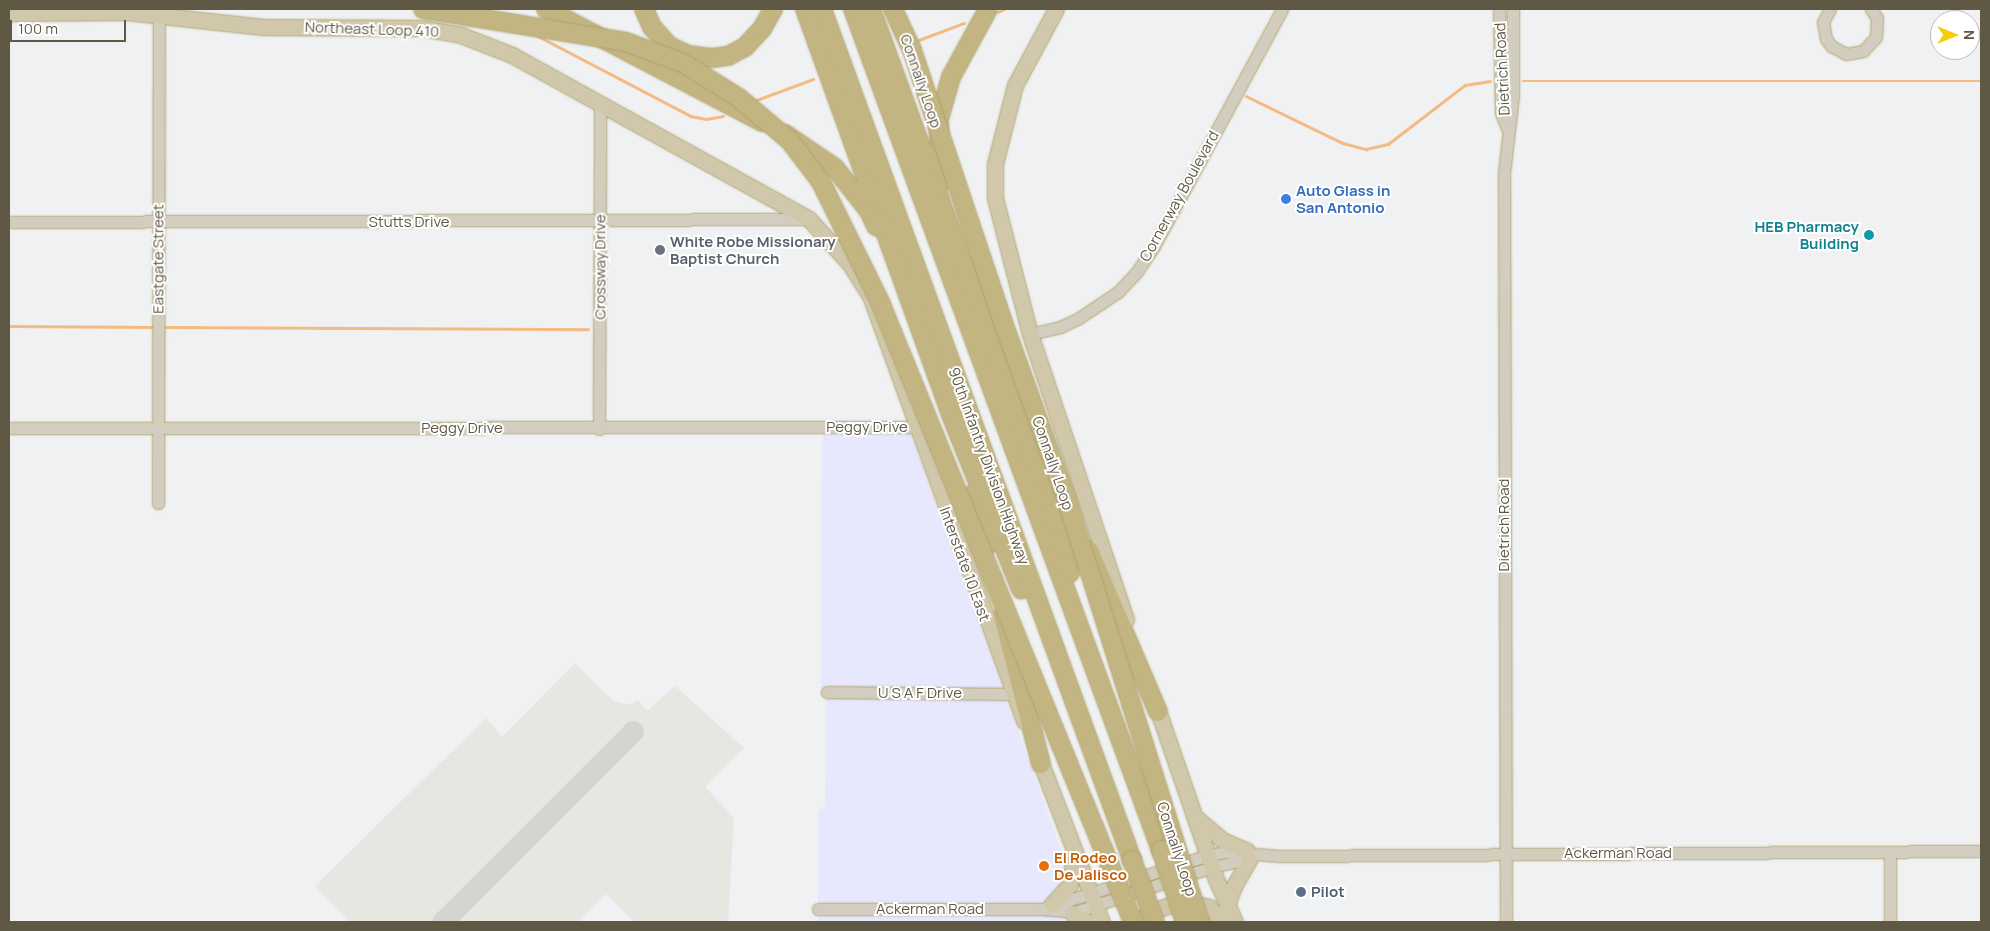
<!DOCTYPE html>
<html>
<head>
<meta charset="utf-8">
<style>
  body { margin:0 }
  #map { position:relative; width:1990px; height:931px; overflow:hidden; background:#eff1f2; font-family:Manrope,sans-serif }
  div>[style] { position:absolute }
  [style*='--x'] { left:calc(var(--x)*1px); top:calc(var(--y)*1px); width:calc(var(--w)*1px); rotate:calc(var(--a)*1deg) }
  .commercial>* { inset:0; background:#e7e7fe }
  .airport>* { inset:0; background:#e7e6e0 }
  .stream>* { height:2.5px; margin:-1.25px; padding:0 1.25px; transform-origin:1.25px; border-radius:1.25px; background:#f4ba82 }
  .taxiway>* { height:21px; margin:-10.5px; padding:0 10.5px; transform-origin:10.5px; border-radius:10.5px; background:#d4d5d1 }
  .roads { filter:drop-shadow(0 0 1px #aea26d) drop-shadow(0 0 1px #aea26d) }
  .minor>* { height:11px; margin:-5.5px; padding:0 5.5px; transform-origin:5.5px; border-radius:5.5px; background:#d2cdbe }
  .major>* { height:15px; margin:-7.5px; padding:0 7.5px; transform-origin:7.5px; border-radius:7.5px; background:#d1c8ac }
  .highway>* { height:18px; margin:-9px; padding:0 9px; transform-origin:9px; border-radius:9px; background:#c3b582 }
  .bridges { filter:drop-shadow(0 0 1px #aea26d) drop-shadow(0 0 1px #aea26d) }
  .highway-bridge>* { height:18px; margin:-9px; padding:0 9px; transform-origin:9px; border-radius:9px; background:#c3b582 }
  .dots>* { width:14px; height:14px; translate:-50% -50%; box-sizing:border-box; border:2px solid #fff; border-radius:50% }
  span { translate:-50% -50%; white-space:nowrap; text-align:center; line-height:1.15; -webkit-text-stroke:4px #fff; paint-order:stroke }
  .street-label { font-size:15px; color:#5e5845 }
  .shop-label { font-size:15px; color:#366cbe; font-weight:700 }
  .left { translate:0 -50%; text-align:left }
  .culture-label { font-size:15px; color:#0d838f; font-weight:700 }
  .right { translate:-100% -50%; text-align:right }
  .worship-label { font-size:15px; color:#5b616d; font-weight:700 }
  .food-label { font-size:15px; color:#c56008; font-weight:700 }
  .service-label { font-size:15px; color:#4e5e75; font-weight:700 }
  .frame { position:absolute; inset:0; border:10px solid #5e5845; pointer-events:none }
  .north { position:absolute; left:1930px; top:10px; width:50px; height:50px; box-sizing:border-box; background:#fff; border:1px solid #bfbcb5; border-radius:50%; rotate:90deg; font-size:14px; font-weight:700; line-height:20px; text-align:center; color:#5e5845 }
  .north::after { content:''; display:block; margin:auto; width:18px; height:22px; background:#f3ce08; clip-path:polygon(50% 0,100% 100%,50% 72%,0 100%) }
  .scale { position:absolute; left:10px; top:20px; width:116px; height:22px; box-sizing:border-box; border:2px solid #5e5845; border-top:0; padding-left:6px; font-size:15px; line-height:18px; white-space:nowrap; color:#5e5845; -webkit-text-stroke:4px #fff; paint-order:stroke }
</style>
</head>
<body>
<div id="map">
  <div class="commercial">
    <div style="clip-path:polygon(822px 432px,910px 433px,1087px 922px,818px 922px,818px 812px,825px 804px,826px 688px,821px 688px)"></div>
  </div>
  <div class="airport">
    <div style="clip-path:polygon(575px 663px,613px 701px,629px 705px,638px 700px,647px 711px,675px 686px,744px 748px,705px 787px,734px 818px,728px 922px,634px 922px,606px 894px,578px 922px,350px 922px,315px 886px,486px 718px,502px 737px)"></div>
  </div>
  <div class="stream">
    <div style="--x:484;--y:9;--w:8;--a:23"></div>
    <div style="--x:998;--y:12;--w:7;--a:-27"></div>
    <div style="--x:538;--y:36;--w:173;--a:27.6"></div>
    <div style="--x:691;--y:116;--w:15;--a:11"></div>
    <div style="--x:706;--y:119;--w:17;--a:-10"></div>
    <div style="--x:916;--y:41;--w:51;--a:-20.6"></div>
    <div style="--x:1523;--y:81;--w:458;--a:0"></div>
    <div style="--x:1246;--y:96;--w:108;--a:25.9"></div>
    <div style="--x:1343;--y:143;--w:24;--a:15"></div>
    <div style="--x:1366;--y:149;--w:23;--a:-13"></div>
    <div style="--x:1388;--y:144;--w:97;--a:-37.5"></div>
    <div style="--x:1465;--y:85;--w:25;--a:-9"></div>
    <div style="--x:754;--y:101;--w:63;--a:-20.4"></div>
    <div style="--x:9;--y:326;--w:144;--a:0.4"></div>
    <div style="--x:166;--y:327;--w:422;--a:0.3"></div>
  </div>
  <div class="taxiway">
    <div style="--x:442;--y:922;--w:270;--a:-45"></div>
  </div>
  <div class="roads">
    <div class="minor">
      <div style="--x:1499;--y:9;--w:104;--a:88.9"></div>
      <div style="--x:1501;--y:113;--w:16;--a:68"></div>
      <div style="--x:1830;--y:9;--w:15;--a:118"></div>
      <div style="--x:1823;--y:22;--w:17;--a:80"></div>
      <div style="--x:1826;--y:39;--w:9;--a:54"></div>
      <div style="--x:1831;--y:46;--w:17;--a:28"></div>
      <div style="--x:1846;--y:54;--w:17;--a:-10"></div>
      <div style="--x:1863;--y:51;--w:19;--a:-47"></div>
      <div style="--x:1876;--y:37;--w:19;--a:-87"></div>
      <div style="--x:1877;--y:18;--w:11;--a:-124"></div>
      <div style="--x:9;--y:222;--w:800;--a:-0.21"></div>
      <div style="--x:1030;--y:334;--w:31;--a:-13"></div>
      <div style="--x:1060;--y:327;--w:21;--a:-25"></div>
      <div style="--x:1079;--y:318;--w:47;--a:-33.7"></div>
      <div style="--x:1118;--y:292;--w:26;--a:-47"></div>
      <div style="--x:1136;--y:273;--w:32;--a:-56"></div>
      <div style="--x:1154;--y:246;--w:269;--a:-61.6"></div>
      <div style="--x:9;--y:428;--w:907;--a:-0.06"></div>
      <div style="--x:599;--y:429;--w:323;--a:-89.8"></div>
      <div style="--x:158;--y:503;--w:488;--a:-89.9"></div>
      <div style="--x:827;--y:692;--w:186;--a:0.6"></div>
      <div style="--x:1890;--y:852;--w:70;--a:90"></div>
      <div style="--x:818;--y:909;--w:224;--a:0"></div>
      <div style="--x:1042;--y:909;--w:33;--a:5"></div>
      <div style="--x:1075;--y:912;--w:144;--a:-18.2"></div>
      <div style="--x:1212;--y:867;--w:41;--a:-12.7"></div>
      <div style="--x:1042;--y:909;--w:175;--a:-18"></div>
      <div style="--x:1208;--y:855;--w:20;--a:-9"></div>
      <div style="--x:1228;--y:852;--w:53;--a:4.3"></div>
      <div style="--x:1281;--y:856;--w:700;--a:-0.41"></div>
      <div style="--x:1506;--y:922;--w:749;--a:-90.15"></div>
      <div style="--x:1504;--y:173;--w:79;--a:-83.4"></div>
      <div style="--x:1513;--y:95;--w:86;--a:-90"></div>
    </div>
    <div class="major">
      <div style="--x:1056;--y:9;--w:86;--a:118.3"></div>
      <div style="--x:1015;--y:85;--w:81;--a:104.2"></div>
      <div style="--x:995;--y:164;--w:34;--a:90"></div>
      <div style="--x:995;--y:198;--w:140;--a:75.6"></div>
      <div style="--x:1030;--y:334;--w:301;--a:71.4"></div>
      <div style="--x:9;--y:13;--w:118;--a:-0.5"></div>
      <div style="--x:127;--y:12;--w:137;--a:6.3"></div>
      <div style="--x:263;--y:27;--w:159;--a:0.4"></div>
      <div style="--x:422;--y:28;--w:40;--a:10"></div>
      <div style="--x:461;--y:35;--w:55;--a:21.4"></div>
      <div style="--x:512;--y:55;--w:339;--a:28.9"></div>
      <div style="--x:809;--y:219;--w:61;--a:47.7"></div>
      <div style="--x:850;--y:264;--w:40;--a:58"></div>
      <div style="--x:871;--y:298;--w:450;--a:70.1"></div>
      <div style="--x:1155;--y:702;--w:187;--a:71"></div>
      <div style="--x:1216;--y:879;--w:47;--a:66.2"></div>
      <div style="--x:1037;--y:753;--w:181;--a:69"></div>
      <div style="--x:1195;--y:817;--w:38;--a:40"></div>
      <div style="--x:1224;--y:841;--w:25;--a:23"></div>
      <div style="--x:1052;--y:904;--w:26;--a:-47"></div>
      <div style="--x:1070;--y:885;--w:30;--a:-82"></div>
      <div style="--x:1226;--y:908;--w:23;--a:-70"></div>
      <div style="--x:1234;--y:886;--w:30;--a:-60"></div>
      <div style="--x:1072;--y:913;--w:18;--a:29"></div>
      <div style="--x:1134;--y:922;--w:30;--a:-27"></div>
      <div style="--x:1161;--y:908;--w:23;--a:-18"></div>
      <div style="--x:1183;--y:901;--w:27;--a:13"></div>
      <div style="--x:1209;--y:907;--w:21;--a:45"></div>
    </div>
    <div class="highway">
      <div style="--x:546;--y:9;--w:244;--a:27.6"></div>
      <div style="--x:644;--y:9;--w:20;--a:66"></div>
      <div style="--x:652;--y:27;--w:25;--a:48"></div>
      <div style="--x:669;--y:46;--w:21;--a:25"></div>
      <div style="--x:688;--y:55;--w:24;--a:7"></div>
      <div style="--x:712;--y:58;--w:16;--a:-7"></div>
      <div style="--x:728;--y:56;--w:19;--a:-28"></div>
      <div style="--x:745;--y:47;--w:25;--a:-47"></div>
      <div style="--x:762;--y:29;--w:23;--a:-61"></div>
      <div style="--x:805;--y:9;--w:431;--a:70.2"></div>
      <div style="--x:951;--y:415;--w:188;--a:68.1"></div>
      <div style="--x:822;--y:9;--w:906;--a:69.98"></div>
      <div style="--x:853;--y:9;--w:896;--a:69.89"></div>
      <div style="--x:871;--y:9;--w:523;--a:70.11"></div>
      <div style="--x:1049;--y:501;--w:75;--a:73.7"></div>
      <div style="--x:785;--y:134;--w:60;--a:34.2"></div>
      <div style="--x:835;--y:168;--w:55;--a:51.7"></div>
      <div style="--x:869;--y:211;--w:17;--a:65"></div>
      <div style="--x:940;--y:184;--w:65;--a:-90.9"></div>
      <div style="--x:939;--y:119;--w:44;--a:-74.1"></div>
      <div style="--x:951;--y:77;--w:77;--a:-61.4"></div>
      <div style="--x:972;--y:495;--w:54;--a:74.9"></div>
      <div style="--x:1089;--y:550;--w:176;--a:66.9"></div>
      <div style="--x:1003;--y:616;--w:153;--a:75.6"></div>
    </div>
  </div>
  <div class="bridges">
    <div class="highway-bridge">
      <div style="--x:423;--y:9;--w:206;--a:9.2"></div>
      <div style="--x:626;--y:42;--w:61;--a:20.2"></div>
      <div style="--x:683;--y:63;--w:66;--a:32"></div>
      <div style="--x:739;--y:98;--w:67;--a:40.1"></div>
      <div style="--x:790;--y:141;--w:51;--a:52.9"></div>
      <div style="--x:821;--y:182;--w:134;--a:63.8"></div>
      <div style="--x:880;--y:302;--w:670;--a:67.8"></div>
      <div style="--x:893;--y:9;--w:45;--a:65.1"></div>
      <div style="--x:912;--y:50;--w:290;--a:71.5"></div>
      <div style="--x:1004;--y:325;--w:183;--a:70.2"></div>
      <div style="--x:1066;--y:497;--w:446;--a:72.5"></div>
      <div style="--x:1161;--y:850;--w:76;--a:71.6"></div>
      <div style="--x:1132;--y:860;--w:66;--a:69.6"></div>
    </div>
  </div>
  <div class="dots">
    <div style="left:1286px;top:199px;background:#3f7fe0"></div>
    <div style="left:1869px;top:235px;background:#0f9aa8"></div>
    <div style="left:660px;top:250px;background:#6b7280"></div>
    <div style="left:1044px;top:866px;background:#e8710a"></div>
    <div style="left:1301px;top:892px;background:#5c6f8a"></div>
  </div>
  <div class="street-label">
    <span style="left:372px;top:29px;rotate:2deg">Northeast Loop 410</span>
    <span style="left:1502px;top:69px;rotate:-93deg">Dietrich Road</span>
    <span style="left:921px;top:81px;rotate:71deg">Connally Loop</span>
    <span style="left:1179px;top:196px;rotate:-61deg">Cornerway Boulevard</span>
    <span style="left:409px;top:222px">Stutts Drive</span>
    <span style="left:158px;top:259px;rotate:-90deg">Eastgate Street</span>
    <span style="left:600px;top:267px;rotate:-90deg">Crossway Drive</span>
    <span style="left:867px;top:427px">Peggy Drive</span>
    <span style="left:462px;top:428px">Peggy Drive</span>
    <span style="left:1053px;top:463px;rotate:71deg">Connally Loop</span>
    <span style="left:989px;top:466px;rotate:70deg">90th Infantry Division Highway</span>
    <span style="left:1504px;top:525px;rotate:-90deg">Dietrich Road</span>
    <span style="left:965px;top:564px;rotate:70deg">Interstate 10 East</span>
    <span style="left:920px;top:693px">U S A F Drive</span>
    <span style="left:1177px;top:849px;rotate:72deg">Connally Loop</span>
    <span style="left:1618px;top:853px">Ackerman Road</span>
    <span style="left:930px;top:909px">Ackerman Road</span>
  </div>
  <div class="shop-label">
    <span class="left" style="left:1296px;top:199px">Auto Glass in<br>San Antonio</span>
  </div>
  <div class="culture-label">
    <span class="right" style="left:1859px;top:235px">HEB Pharmacy<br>Building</span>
  </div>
  <div class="worship-label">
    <span class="left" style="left:670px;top:250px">White Robe Missionary<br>Baptist Church</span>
  </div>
  <div class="food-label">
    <span class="left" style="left:1054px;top:866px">El Rodeo<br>De Jalisco</span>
  </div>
  <div class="service-label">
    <span class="left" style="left:1311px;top:892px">Pilot</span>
  </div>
  <div class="frame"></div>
  <div class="north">N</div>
  <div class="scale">100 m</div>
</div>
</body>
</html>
